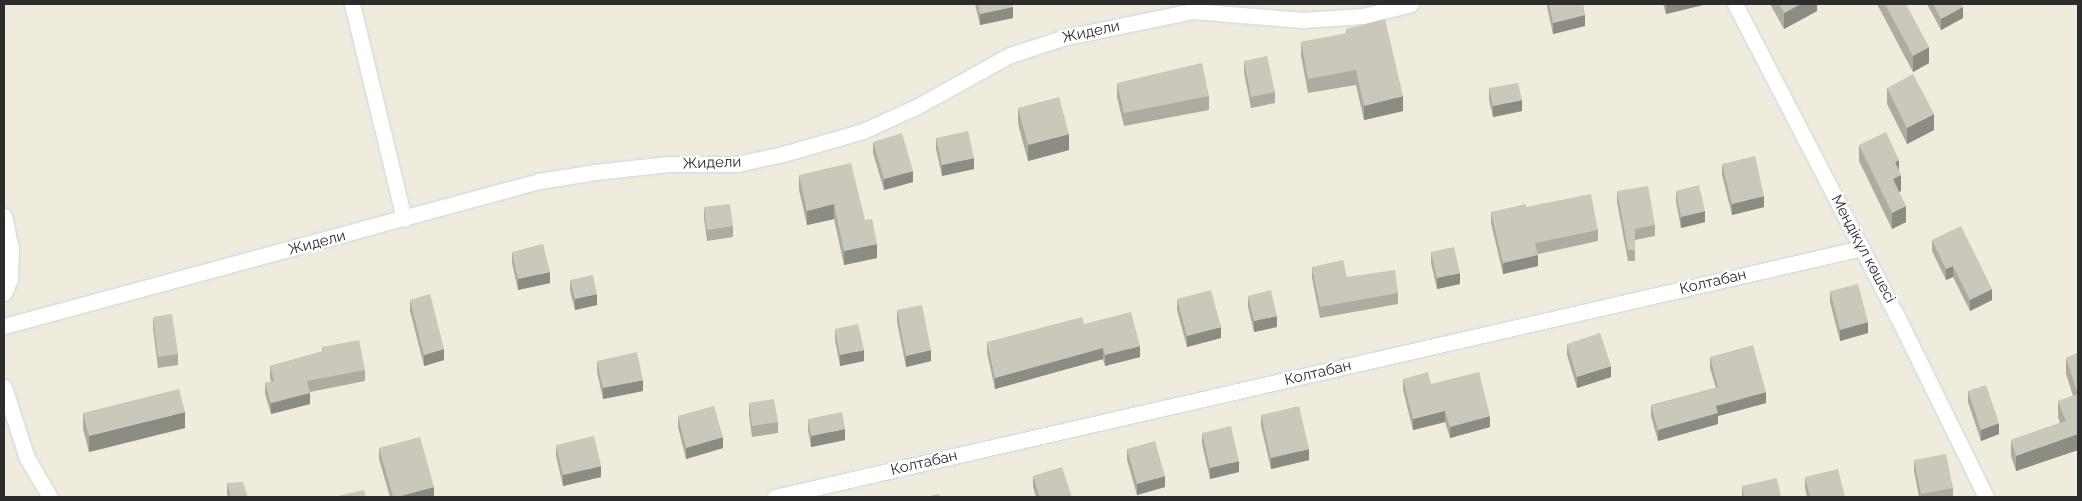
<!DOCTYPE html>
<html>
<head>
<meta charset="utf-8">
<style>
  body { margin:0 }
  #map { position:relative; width:2082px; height:501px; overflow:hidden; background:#efebdd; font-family:Raleway,sans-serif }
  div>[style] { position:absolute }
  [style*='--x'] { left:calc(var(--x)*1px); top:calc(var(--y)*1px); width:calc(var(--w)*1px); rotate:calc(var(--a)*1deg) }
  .roads { filter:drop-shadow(0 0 1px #d3d2e6) drop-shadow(0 0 1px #d3d2e6) }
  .street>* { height:15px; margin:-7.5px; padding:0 7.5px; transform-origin:7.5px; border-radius:7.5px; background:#fff }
  .wall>* { inset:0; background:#aeaca1 }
  .shaded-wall>* { inset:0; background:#8d8c83 }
  .building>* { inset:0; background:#cac8bb }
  span { translate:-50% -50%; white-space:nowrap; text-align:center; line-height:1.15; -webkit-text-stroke:4px #fff; paint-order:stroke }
  .street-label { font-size:15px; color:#2c2c2c }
  .frame { position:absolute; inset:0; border:5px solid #2c2c2c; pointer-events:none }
</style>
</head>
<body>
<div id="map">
  <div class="roads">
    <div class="street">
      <div style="--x:352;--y:4;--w:221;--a:76.4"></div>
      <div style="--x:1735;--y:4;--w:352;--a:62.6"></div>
      <div style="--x:1897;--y:316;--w:202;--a:63.8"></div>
      <div style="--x:4;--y:216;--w:33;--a:78"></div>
      <div style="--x:11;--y:248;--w:31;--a:92"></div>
      <div style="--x:10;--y:279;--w:15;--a:113"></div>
      <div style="--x:4;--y:326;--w:554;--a:-15.16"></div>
      <div style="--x:539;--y:181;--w:57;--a:-9.1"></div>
      <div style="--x:595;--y:172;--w:74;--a:-6.2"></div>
      <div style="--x:669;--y:164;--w:68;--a:0"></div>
      <div style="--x:737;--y:164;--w:47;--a:-12.3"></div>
      <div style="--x:783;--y:154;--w:83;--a:-16"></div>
      <div style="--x:863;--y:131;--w:58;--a:-24.4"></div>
      <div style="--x:916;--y:107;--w:107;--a:-29"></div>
      <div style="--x:1010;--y:55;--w:59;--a:-17.8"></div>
      <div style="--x:1066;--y:37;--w:130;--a:-11.6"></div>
      <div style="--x:1193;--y:11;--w:110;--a:4.7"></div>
      <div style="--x:1303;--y:20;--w:60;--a:-3.8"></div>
      <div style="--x:1363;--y:16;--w:49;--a:-14"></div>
      <div style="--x:4;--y:387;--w:75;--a:72.1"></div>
      <div style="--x:27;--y:458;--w:45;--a:59.5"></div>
      <div style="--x:775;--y:497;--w:1115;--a:-12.9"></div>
    </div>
  </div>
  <div class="wall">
    <div style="clip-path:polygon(975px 4px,1012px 4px,1013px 18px,980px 25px)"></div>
    <div style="clip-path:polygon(1547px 4px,1583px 4px,1585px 26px,1553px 34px,1547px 7px)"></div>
    <div style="clip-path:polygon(1663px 4px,1703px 4px,1703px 5px,1666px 14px)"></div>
    <div style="clip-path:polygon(1770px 4px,1817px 4px,1817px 11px,1784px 29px)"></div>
    <div style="clip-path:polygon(1877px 4px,1906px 4px,1929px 63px,1913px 72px)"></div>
    <div style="clip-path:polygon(1927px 4px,1961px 4px,1963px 18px,1941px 30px)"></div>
    <div style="clip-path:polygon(1346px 29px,1403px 111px,1364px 120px,1356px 85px,1308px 93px,1301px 56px,1301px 42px,1346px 34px)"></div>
    <div style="clip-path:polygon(1244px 61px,1275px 92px,1275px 103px,1251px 108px,1244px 72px)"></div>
    <div style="clip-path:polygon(1117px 83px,1209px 96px,1209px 110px,1124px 126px,1117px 97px)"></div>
    <div style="clip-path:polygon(1489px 88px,1522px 111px,1493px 117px,1489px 100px)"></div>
    <div style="clip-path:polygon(1887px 88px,1934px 130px,1907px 144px,1887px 104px)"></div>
    <div style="clip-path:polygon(1018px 108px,1069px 150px,1028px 161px,1018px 124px)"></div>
    <div style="clip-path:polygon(936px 138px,974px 169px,942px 176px,936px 149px)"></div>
    <div style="clip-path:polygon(873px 142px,913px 182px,884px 190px,873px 153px)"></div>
    <div style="clip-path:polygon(1859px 145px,1899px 171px,1901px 191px,1899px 192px,1906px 222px,1892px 229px,1859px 161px)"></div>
    <div style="clip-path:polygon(1722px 164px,1764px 207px,1732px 215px,1722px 175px)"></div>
    <div style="clip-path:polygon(799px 175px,865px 220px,877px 258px,844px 265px,834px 219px,807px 225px,799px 190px)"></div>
    <div style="clip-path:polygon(1617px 191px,1655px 225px,1655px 236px,1635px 240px,1635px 261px,1628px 261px,1617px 202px)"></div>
    <div style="clip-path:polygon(1676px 191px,1705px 222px,1681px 228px,1676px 202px)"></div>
    <div style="clip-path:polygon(704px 207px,733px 226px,733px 237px,707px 241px,704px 218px)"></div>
    <div style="clip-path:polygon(1526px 207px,1598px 230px,1598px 241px,1538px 254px,1538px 266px,1503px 274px,1491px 223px,1491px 212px)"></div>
    <div style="clip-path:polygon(1932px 240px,1992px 300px,1970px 311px,1953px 277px,1946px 280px,1932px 251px)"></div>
    <div style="clip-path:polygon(512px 252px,550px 283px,518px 290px,512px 263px)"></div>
    <div style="clip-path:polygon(1431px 252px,1460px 284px,1437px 289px,1431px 263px)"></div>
    <div style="clip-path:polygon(1312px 267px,1398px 293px,1398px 304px,1320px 318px,1312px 278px)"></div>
    <div style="clip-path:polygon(570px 280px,597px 305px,575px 310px,570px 291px)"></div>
    <div style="clip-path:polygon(1830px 291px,1868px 333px,1840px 341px,1830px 302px)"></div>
    <div style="clip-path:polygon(1248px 296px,1277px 327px,1254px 332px,1248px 307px)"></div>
    <div style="clip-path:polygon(1177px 299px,1221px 338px,1187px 347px,1177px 310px)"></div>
    <div style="clip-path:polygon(410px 300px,444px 360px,424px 366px,410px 311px)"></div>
    <div style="clip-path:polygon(897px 310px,931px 361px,906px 367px,897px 322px)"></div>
    <div style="clip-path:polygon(153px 317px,178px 354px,178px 365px,158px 368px,153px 328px)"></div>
    <div style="clip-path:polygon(1084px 324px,1140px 357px,1105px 366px,1103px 359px,995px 389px,987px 353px,987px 342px)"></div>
    <div style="clip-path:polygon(835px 329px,864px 361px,840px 366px,835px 340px)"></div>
    <div style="clip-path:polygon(1567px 344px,1611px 377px,1577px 388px,1567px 355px)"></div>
    <div style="clip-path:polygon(322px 347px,365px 370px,365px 381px,310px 392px,310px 404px,271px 414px,265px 394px,265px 383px,271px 382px,270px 377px,270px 366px,322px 352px)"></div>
    <div style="clip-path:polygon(2078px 353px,2078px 450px,2016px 471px,2011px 456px,2011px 440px,2060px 423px,2058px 417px,2058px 401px,2073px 396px,2066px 374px,2066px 358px)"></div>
    <div style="clip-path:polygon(1710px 357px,1766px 403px,1718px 416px,1718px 424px,1658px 441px,1651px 416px,1651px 405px,1716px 388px,1710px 368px)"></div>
    <div style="clip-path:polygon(597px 361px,643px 391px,603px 399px,597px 372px)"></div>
    <div style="clip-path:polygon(1403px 379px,1431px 384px,1490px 427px,1450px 438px,1445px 422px,1413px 430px,1403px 390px)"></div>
    <div style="clip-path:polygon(1968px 391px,1999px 434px,1981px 441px,1968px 402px)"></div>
    <div style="clip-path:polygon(749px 403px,778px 422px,778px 433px,752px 437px,749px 414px)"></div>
    <div style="clip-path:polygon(83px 413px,185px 428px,89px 452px,83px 429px)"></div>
    <div style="clip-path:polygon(1261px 415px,1309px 460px,1271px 469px,1261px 426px)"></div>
    <div style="clip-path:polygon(678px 416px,723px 448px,686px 459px,678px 427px)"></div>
    <div style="clip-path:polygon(808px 419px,845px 440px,811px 447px,808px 430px)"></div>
    <div style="clip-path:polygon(1202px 433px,1239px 472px,1210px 479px,1202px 444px)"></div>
    <div style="clip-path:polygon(556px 445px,601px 477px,563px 486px,556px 456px)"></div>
    <div style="clip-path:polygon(379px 448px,434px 497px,390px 497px,379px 459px)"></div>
    <div style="clip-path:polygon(1127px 449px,1165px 487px,1137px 495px,1127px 460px)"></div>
    <div style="clip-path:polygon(1914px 460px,1953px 488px,1953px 497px,1919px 497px,1914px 471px)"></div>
    <div style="clip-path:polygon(1033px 476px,1072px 497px,1036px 497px,1033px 487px)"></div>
    <div style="clip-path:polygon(1805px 477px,1845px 497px,1807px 497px,1805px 488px)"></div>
    <div style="clip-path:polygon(227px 483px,248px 497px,228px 497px,227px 494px)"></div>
    <div style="clip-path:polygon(1742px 486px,1781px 497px,1742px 497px)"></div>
  </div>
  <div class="shaded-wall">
    <div style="clip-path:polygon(1666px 4px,1703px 4px,1703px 5px,1666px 14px)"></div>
    <div style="clip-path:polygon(1801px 4px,1817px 4px,1817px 11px,1784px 29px,1784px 13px)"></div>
    <div style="clip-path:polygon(1013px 7px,1013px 18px,980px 25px,980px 14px)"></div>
    <div style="clip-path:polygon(1963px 7px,1963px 18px,1941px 30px,1941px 19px)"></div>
    <div style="clip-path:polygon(1585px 15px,1585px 26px,1553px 34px,1553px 23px)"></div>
    <div style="clip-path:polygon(1929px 47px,1929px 63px,1913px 72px,1913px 56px)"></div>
    <div style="clip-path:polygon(1403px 96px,1403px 111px,1364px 120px,1364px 106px)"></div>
    <div style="clip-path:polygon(1522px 100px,1522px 111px,1493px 117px,1493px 106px)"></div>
    <div style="clip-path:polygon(1934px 114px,1934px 130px,1907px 144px,1907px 128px)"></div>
    <div style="clip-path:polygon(1069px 134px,1069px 150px,1028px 161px,1028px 145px)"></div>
    <div style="clip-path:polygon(974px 158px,974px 169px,942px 176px,942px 165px)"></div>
    <div style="clip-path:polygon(1899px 160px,1899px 176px,1895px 162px)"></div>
    <div style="clip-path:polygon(913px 171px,913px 182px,884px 190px,884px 179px)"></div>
    <div style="clip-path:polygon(1901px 175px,1901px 191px,1893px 195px,1893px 179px)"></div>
    <div style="clip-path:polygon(1764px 196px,1764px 207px,1732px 215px,1732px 204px)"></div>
    <div style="clip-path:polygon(834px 204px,834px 219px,807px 225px,807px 211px)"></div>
    <div style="clip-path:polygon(1906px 206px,1906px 222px,1892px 229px,1892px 213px)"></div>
    <div style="clip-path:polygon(1705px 211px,1705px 222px,1681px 228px,1681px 217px)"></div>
    <div style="clip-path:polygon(877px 244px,877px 258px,844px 265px,844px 251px)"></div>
    <div style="clip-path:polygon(1538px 255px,1538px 266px,1503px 274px,1503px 263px)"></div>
    <div style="clip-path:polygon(1953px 266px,1953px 277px,1946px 280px,1946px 269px)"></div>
    <div style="clip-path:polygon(550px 272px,550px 283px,518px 290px,518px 279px)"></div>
    <div style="clip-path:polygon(1460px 273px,1460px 284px,1437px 289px,1437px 278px)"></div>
    <div style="clip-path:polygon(1992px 289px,1992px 300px,1970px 311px,1970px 300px)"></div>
    <div style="clip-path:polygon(597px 294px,597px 305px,575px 310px,575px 299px)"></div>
    <div style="clip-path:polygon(1277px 316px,1277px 327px,1254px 332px,1254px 321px)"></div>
    <div style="clip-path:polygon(1868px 322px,1868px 333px,1840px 341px,1840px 330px)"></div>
    <div style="clip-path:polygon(1221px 327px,1221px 338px,1187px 347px,1187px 336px)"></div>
    <div style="clip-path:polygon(1140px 346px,1140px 357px,1105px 366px,1105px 355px)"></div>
    <div style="clip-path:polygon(1103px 348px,1103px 359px,995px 389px,995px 378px)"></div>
    <div style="clip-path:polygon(444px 349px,444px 360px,424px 366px,424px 355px)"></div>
    <div style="clip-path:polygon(864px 350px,864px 361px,840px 366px,840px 355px)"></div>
    <div style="clip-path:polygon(931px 350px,931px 361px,906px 367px,906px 356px)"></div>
    <div style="clip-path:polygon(1611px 366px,1611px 377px,1577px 388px,1577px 377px)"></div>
    <div style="clip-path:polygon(643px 380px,643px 391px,603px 399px,603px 388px)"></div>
    <div style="clip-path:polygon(1766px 392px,1766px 403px,1718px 416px,1718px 424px,1658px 441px,1658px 430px,1716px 406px)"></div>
    <div style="clip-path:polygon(310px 393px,310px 404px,271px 414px,271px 403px)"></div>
    <div style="clip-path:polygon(1445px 411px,1445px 422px,1413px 430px,1413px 419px)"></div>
    <div style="clip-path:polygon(185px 412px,185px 428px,89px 452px,89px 436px)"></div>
    <div style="clip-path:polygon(1490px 416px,1490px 427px,1450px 438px,1450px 427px)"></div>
    <div style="clip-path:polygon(1999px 423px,1999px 434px,1981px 441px,1981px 430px)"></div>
    <div style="clip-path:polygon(845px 429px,845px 440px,811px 447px,811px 436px)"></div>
    <div style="clip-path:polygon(2078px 434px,2078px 450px,2016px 471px,2016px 456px)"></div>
    <div style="clip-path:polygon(723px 437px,723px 448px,686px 459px,686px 448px)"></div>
    <div style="clip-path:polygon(1309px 449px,1309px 460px,1271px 469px,1271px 458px)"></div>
    <div style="clip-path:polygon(1239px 461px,1239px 472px,1210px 479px,1210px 468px)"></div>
    <div style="clip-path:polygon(601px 466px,601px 477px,563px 486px,563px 475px)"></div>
    <div style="clip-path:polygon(1165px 476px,1165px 487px,1137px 495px,1137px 484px)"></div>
    <div style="clip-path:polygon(434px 487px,434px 497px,397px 497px)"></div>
  </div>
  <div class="building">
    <div style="clip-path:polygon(978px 4px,1012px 4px,1013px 7px,980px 14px)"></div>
    <div style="clip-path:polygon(1549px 4px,1583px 4px,1585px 15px,1553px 23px)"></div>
    <div style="clip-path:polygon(1779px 4px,1801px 4px,1784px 13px)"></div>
    <div style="clip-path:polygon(1885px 4px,1906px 4px,1929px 47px,1913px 56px)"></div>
    <div style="clip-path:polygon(1933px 4px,1961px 4px,1963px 7px,1941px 19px)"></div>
    <div style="clip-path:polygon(1385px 19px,1403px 96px,1364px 106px,1356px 70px,1308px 79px,1301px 42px,1347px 33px,1346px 29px)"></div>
    <div style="clip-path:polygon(1267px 56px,1275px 92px,1251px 97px,1244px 61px)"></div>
    <div style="clip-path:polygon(1202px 63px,1209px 96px,1124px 113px,1117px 83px)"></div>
    <div style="clip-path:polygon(1913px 74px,1934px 114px,1907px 128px,1887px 88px)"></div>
    <div style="clip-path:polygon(1518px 83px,1522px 100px,1493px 106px,1489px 88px)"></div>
    <div style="clip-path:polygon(1059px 97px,1069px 134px,1028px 145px,1018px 108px)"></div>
    <div style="clip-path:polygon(968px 131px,974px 158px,942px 165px,936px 138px)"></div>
    <div style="clip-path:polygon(1886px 132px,1899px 160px,1895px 162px,1901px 175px,1893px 179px,1906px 206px,1892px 213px,1859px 145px)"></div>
    <div style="clip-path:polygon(902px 133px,913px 171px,884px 179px,873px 142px)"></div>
    <div style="clip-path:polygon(1755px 156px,1764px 196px,1732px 204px,1722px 164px)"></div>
    <div style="clip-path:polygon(851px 163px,865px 220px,872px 219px,877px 244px,844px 251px,834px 204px,807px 211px,799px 175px)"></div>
    <div style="clip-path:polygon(1699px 185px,1705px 211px,1681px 217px,1676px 191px)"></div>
    <div style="clip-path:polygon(1648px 186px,1655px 225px,1635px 229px,1635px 250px,1628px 250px,1617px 191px)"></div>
    <div style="clip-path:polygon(1591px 194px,1598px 230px,1535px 243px,1538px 255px,1503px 263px,1491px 212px,1526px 204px,1526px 207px)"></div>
    <div style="clip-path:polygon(730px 204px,733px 226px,707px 230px,704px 207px)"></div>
    <div style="clip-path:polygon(1961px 226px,1992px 289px,1970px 300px,1953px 266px,1946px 269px,1932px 240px)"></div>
    <div style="clip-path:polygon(543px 244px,550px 272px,518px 279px,512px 252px)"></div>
    <div style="clip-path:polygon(1454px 247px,1460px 273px,1437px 278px,1431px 252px)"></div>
    <div style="clip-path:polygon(1343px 260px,1347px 277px,1395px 270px,1398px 293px,1320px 307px,1312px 267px)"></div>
    <div style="clip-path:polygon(593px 275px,597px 294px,575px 299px,570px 280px)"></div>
    <div style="clip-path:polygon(1858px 284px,1868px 322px,1840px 330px,1830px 291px)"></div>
    <div style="clip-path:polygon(1211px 290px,1221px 327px,1187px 336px,1177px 299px)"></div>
    <div style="clip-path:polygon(1271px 290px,1277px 316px,1254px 321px,1248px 296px)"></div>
    <div style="clip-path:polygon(430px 294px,444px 349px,424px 355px,410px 300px)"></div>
    <div style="clip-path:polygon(922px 305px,931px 350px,906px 356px,897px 310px)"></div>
    <div style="clip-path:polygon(1131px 312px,1140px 346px,1105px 355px,1103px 348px,995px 378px,987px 342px,1082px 317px,1084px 324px)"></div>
    <div style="clip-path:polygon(172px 314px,178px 354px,158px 357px,153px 317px)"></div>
    <div style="clip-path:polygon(858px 324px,864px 350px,840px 355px,835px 329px)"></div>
    <div style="clip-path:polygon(1600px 333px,1611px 366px,1577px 377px,1567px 344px)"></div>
    <div style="clip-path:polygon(359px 340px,365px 370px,307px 381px,310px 393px,271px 403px,265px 383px,274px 381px,270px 366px,323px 351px,322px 347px)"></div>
    <div style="clip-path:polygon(1753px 345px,1766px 392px,1716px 406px,1718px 413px,1658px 430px,1651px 405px,1718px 387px,1710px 357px)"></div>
    <div style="clip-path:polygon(637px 352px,643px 380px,603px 388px,597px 361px)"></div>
    <div style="clip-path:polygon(2078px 353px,2078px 394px,2066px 358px)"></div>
    <div style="clip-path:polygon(1428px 372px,1431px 384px,1479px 372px,1490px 416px,1450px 427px,1445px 411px,1413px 419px,1403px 379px)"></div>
    <div style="clip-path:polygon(1986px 385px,1999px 423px,1981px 430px,1968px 391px)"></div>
    <div style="clip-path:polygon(179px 389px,185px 412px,89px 436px,83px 413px)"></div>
    <div style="clip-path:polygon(2078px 394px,2078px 434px,2016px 456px,2011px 440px,2066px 421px,2058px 401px)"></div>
    <div style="clip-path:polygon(774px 399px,778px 422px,752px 426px,749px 403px)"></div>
    <div style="clip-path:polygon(714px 406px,723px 437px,686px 448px,678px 416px)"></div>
    <div style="clip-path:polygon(1299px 406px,1309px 449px,1271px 458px,1261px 415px)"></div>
    <div style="clip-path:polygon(842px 412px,845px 429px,811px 436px,808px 419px)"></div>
    <div style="clip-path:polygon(1231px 426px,1239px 461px,1210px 468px,1202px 433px)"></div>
    <div style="clip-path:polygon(594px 436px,601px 466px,563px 475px,556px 445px)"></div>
    <div style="clip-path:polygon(420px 437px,434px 487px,397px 497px,393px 497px,379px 448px)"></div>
    <div style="clip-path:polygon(1155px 441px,1165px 476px,1137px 484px,1127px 449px)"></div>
    <div style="clip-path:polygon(1946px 454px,1953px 488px,1921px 494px,1914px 460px)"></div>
    <div style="clip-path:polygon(1062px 467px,1072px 497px,1040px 497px,1033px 476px)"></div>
    <div style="clip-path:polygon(1838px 469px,1845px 497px,1810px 497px,1805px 477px)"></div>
    <div style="clip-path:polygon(1777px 478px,1781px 497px,1744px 497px,1742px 486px)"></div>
    <div style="clip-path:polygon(243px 482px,248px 497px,231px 497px,227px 483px)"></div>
    <div style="clip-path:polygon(364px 490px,366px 497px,333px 497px)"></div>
    <div style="clip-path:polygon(939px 494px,940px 497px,925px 497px)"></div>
  </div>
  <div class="street-label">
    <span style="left:1091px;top:32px;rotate:-12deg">Жидели</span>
    <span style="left:712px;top:163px;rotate:-2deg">Жидели</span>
    <span style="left:317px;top:243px;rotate:-15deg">Жидели</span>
    <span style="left:1863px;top:249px;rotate:62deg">Меңдіқұл көшесі</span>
    <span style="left:1713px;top:282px;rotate:-13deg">Колтабан</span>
    <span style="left:1318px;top:373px;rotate:-13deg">Колтабан</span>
    <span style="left:924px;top:463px;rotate:-13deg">Колтабан</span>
  </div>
  <div class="frame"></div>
</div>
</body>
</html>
